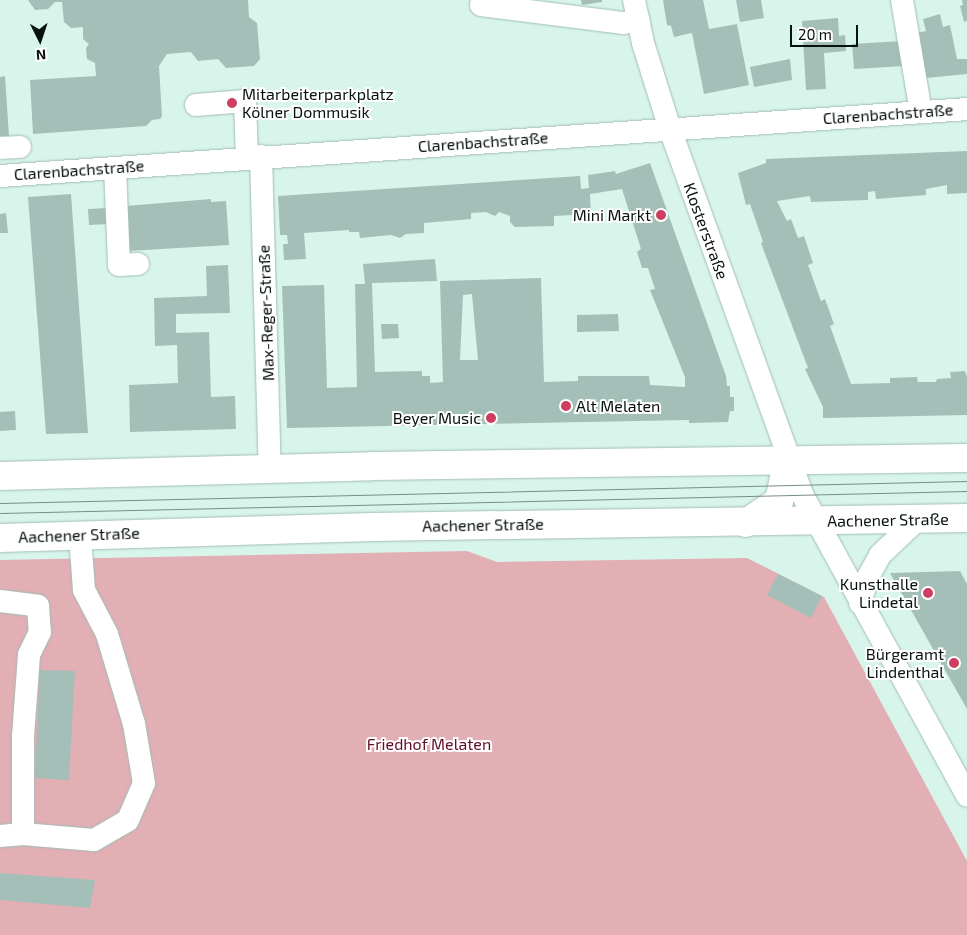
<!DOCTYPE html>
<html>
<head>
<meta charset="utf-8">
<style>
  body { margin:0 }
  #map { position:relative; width:967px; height:935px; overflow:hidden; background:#d8f5ec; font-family:"Exo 2",sans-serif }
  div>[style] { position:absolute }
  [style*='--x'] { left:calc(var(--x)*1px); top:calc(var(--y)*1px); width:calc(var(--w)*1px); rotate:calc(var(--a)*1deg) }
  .green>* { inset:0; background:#e2afb5 }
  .building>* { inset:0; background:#a4bfb7 }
  .roads { filter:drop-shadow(0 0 1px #a2bdb4) drop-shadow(0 0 1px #a2bdb4) }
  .minor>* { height:22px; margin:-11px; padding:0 11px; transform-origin:11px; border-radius:11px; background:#fff }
  .major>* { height:28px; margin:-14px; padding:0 14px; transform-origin:14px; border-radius:14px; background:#fff }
  .tram>* { height:1px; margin:-0.5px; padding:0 0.5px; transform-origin:0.5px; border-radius:0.5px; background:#798d87 }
  .dots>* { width:14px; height:14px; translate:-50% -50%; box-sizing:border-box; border:2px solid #fff; border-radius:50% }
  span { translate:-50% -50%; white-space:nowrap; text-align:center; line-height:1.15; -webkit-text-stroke:4px #fff; paint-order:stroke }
  .poi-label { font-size:16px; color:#07110e }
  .left { translate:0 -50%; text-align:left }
  .right { translate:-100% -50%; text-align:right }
  .street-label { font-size:16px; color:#07110e }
  .park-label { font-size:16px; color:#610d25 }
  .north { position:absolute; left:15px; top:15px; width:50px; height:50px; -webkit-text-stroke:4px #fff; paint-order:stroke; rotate:176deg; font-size:14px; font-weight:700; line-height:20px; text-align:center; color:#07110e }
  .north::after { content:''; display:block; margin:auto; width:18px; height:22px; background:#07110e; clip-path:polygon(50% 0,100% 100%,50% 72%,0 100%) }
  .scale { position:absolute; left:790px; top:25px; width:68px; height:22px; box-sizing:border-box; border:2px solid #07110e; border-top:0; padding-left:6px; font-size:15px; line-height:18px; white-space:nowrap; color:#07110e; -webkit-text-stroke:4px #fff; paint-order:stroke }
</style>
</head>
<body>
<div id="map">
  <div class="green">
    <div style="clip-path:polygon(467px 551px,497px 562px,747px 558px,824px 597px,967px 861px,967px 935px,0 935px,0 560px)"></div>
  </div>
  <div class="building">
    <div style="clip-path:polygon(28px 0,248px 0,249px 17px,257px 23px,260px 59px,254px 66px,226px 68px,218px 59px,198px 61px,191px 52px,167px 54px,159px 66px,162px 116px,160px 119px,152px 120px,146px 126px,33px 134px,30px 80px,96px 76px,95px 63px,87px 59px,86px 48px,89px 44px,83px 39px,83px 27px,71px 28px,64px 22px,62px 2px,55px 2px,48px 9px,35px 10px)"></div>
    <div style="clip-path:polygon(581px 0,602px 0,602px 2px,582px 5px)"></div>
    <div style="clip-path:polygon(663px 0,703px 0,709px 29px,737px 24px,749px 85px,704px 94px,692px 33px,674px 37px,671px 26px,667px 25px)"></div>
    <div style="clip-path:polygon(736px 0,761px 0,764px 18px,740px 22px)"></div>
    <div style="clip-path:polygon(962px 0,967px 0,967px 21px,964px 22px,960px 6px,963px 5px)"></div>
    <div style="clip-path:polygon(940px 14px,943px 27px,950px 25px,957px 59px,967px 59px,967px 74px,926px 78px,917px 33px,926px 31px,923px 19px)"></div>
    <div style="clip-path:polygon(838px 18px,839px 36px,845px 35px,846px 51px,824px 53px,826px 89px,806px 90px,802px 21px)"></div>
    <div style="clip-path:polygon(902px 41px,904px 66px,854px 69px,852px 44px)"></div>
    <div style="clip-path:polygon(790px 59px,792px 80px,754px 87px,750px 67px)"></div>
    <div style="clip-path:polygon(5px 76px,9px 136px,0 136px,0 77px)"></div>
    <div style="clip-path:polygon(967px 151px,967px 193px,947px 194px,947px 185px,926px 189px,926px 195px,876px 199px,875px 191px,868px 192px,868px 200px,811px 202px,810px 196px,777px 201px,787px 221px,791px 219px,798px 238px,804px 236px,813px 263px,808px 265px,821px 301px,825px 299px,834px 324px,830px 326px,851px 384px,890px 383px,890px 378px,917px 377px,918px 382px,936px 382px,937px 379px,951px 378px,950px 372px,965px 371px,967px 377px,967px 415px,823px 418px,823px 407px,805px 369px,808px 368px,761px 243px,763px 242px,750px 204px,746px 205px,738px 173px,766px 163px,766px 159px)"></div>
    <div style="clip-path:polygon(evenodd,650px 163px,726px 376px,727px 386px,730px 386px,730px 397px,734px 397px,734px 411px,730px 411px,728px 422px,689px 423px,689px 420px,287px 428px,282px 286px,324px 285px,327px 388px,357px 387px,355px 284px,365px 284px,363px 264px,435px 259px,437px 281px,372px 283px,375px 372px,422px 371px,422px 376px,430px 376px,430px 383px,443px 382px,440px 281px,541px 278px,544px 382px,578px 381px,578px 376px,649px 376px,650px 385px,685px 387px,685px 377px,650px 290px,655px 289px,648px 268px,642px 268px,637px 252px,641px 249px,622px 189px,590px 194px,591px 214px,554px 216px,554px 226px,515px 227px,510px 222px,510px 216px,499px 212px,495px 216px,486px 212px,471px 213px,471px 219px,424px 223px,424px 233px,406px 234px,400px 238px,391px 235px,360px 238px,359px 232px,349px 232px,349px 230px,304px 233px,306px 259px,284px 260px,283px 244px,288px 244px,287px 235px,280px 235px,278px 196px,580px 176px,581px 189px,589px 188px,588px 175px,615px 171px,616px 174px,650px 163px,472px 294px,478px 360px,460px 360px,463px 295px,472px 294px)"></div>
    <div style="clip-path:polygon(71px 194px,88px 433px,46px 434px,28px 197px)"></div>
    <div style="clip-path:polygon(211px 199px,211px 202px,226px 201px,229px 245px,128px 251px,126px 206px)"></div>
    <div style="clip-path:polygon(108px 208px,109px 224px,89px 225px,88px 209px)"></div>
    <div style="clip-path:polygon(6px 213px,8px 233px,0 233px,0 214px)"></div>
    <div style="clip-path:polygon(228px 265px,230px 313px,176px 314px,176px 333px,209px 332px,211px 397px,235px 396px,236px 429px,130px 432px,129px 385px,178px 383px,177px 345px,155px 346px,154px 298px,207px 296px,206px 266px)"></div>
    <div style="clip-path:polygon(618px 314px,619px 331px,577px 332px,577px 315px)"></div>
    <div style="clip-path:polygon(381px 324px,398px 324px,399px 338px,382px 339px)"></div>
    <div style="clip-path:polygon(15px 411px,16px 430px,0 431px,0 412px)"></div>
    <div style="clip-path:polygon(960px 571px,967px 584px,967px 709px,890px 573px)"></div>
    <div style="clip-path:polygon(778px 574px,822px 596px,811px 618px,767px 595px)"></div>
    <div style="clip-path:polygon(40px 670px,75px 671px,69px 780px,35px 778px)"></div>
    <div style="clip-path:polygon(0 873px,95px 880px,90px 908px,0 900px)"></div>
  </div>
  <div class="roads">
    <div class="minor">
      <div style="--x:634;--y:0;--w:44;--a:78.2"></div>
      <div style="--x:643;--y:43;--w:90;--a:72.6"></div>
      <div style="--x:670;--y:129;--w:388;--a:70.1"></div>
      <div style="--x:802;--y:494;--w:344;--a:61.3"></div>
      <div style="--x:902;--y:0;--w:114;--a:80.4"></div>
      <div style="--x:481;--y:5;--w:144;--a:7.2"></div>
      <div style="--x:624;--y:23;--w:15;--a:-11"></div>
      <div style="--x:196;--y:105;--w:49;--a:-4.7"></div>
      <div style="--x:245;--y:101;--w:56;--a:88"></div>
      <div style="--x:0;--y:148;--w:20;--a:-3"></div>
      <div style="--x:261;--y:156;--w:314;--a:88.4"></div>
      <div style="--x:115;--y:168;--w:97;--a:87.6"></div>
      <div style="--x:119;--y:265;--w:19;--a:-3"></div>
      <div style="--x:0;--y:176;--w:969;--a:-3.96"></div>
      <div style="--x:0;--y:601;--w:38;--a:7"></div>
      <div style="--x:38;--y:606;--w:26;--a:86"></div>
      <div style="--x:40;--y:632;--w:25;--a:116"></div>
      <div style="--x:29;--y:655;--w:81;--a:94.2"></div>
      <div style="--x:23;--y:736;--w:98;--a:90"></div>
      <div style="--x:23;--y:834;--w:23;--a:175"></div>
      <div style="--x:860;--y:603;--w:27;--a:-73"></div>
      <div style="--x:868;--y:577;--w:25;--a:-61"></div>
      <div style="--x:880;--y:555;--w:52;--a:-43.5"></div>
      <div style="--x:23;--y:834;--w:71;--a:4.8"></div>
      <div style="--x:94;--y:840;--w:39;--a:-30"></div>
      <div style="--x:128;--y:820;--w:40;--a:-66.6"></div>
      <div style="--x:144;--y:783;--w:60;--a:-99.6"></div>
      <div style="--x:134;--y:724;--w:94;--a:-106.7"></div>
      <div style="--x:107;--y:634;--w:50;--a:-117.6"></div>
      <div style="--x:84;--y:590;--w:55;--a:-94.2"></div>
    </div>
    <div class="major">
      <div style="--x:0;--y:476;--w:373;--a:-1.5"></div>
      <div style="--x:373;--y:466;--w:594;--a:-0.77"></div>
      <div style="--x:746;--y:523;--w:40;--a:-34"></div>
      <div style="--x:779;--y:501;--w:43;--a:-77.9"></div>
      <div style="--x:0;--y:538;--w:372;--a:-1.7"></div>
      <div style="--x:372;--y:527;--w:595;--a:-0.87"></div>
    </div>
  </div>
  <div class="tram">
    <div style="--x:0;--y:503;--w:967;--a:-1.3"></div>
    <div style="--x:0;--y:513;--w:967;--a:-1.3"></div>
  </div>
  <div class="dots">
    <div style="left:232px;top:103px;background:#ce3e61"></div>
    <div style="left:661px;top:215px;background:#ce3e61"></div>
    <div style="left:566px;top:406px;background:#ce3e61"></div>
    <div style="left:491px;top:418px;background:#ce3e61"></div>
    <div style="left:928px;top:593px;background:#ce3e61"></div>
    <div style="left:954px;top:663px;background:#ce3e61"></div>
  </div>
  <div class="poi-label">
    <span class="left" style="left:242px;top:103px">Mitarbeiterparkplatz<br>Kölner Dommusik</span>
    <span class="right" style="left:651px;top:215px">Mini Markt</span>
    <span class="left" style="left:576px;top:406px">Alt Melaten</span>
    <span class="right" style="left:481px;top:418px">Beyer Music</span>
    <span class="right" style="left:918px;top:593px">Kunsthalle<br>Lindetal</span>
    <span class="right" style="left:944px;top:663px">Bürgeramt<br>Lindenthal</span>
  </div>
  <div class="street-label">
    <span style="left:888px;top:114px;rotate:-4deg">Clarenbachstraße</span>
    <span style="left:483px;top:142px;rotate:-4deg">Clarenbachstraße</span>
    <span style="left:79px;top:170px;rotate:-4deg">Clarenbachstraße</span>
    <span style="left:706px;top:231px;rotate:70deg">Klosterstraße</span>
    <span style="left:266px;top:313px;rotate:-92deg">Max-Reger-Straße</span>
    <span style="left:888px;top:520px;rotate:-1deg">Aachener Straße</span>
    <span style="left:483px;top:525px;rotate:-1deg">Aachener Straße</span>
    <span style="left:79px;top:535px;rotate:-2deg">Aachener Straße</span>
  </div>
  <div class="park-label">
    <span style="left:429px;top:744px">Friedhof Melaten</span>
  </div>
  <div class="north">N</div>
  <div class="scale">20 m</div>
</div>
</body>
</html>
